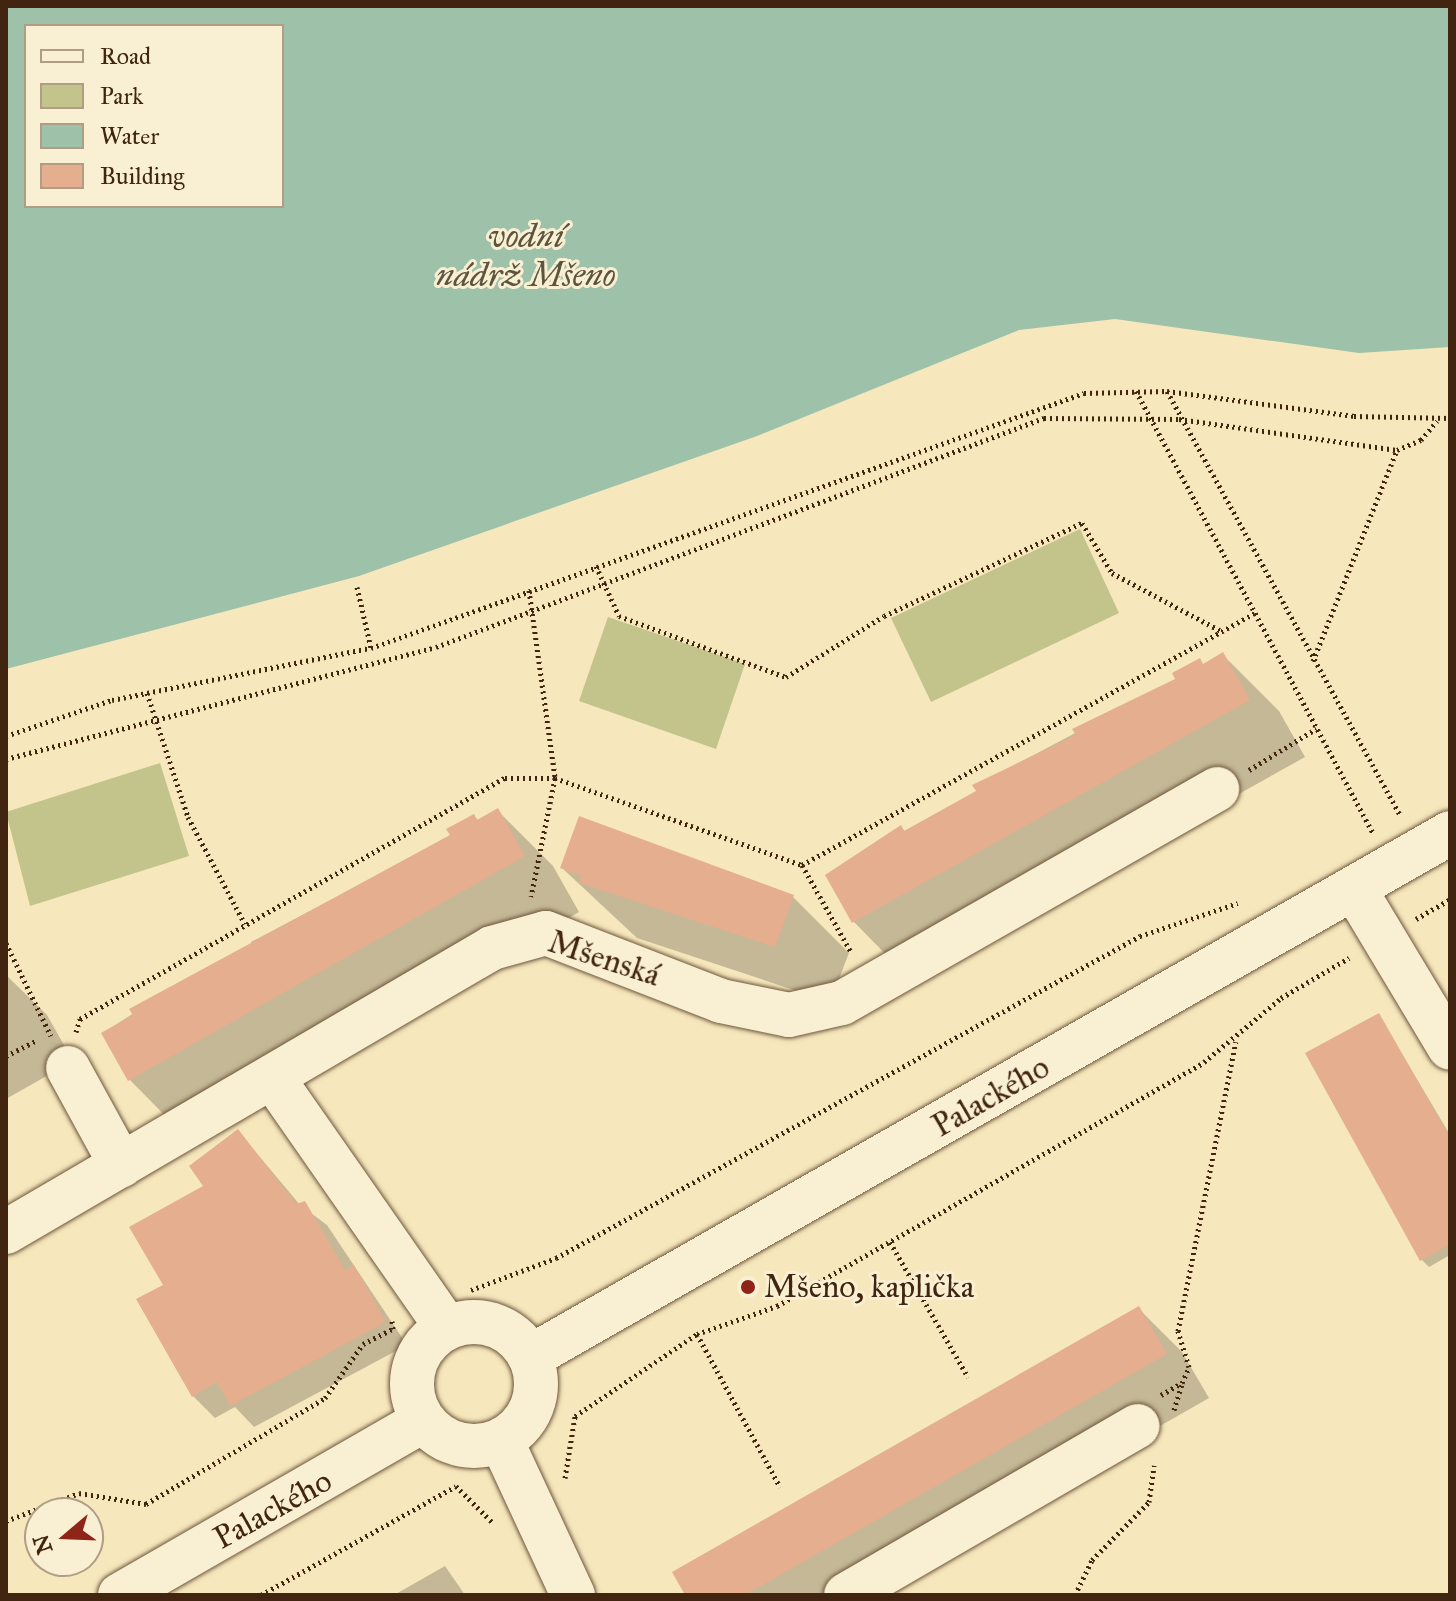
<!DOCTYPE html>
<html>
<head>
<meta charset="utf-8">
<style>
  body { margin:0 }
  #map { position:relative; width:1456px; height:1601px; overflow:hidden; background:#f6e7bc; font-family:"IM FELL Great Primer",serif }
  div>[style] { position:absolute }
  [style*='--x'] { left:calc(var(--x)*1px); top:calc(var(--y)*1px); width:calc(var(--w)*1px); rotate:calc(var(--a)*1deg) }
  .green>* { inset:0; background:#c3c38c }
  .water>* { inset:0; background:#9ec1aa }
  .shadow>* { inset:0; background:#0003 }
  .building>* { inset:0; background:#e5ae8f }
  .path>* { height:5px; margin-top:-2.5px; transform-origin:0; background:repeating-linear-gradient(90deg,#412511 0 2px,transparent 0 6px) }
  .roads { filter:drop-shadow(0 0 2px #6e563c) drop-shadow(0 0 2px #6e563c) }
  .minor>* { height:44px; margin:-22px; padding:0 22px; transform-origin:22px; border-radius:22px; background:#f9efd3 }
  .minor>.ring { margin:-22px; padding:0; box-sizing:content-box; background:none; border:44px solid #f9efd3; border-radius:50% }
  .dots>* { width:22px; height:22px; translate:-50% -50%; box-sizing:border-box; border:4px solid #f9efd3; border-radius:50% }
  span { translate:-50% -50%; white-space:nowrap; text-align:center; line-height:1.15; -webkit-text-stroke:6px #f9efd3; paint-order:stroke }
  .street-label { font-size:32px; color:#412511 }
  .poi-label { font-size:32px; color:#412511 }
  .left { translate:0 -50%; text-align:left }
  .water-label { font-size:34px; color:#5d543f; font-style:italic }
  .frame { position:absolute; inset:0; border:8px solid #412511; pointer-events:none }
  .legend { position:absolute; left:24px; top:24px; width:260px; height:184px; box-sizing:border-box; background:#f9efd3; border:2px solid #af9e85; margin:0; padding:10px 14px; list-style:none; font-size:24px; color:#412511 }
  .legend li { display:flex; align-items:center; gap:16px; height:40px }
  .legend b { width:40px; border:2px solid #af9e85 }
  .north { position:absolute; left:24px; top:1497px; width:80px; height:80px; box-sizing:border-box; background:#f9efd3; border:2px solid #af9e85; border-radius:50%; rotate:251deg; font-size:22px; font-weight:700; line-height:32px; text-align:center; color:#412511 }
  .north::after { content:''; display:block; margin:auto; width:28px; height:36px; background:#8f2418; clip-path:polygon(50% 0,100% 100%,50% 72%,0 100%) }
</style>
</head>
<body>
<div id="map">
  <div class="green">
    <div style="clip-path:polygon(1080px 529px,1119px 613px,931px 702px,891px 618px)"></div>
    <div style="clip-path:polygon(608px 617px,745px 664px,716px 749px,579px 701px)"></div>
    <div style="clip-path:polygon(160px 763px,189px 856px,30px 906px,6px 812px)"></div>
  </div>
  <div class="water">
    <div style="clip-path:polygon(evenodd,6px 6px,1450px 6px,1450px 347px,1359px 353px,1115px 319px,1019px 330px,757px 436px,359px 576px,6px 669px,6px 6px,26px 26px,282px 26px,282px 206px,26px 206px,26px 26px)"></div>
  </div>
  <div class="shadow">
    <div style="clip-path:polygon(1223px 655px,1279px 711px,1305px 757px,909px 978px,854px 922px,828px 876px,901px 827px,906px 832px,978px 791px,975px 786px)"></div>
    <div style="clip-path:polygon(497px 810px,553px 866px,579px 912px,185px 1136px,130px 1080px,103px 1033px,177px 985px,254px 948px,251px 942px,452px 836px,474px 816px,479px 821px)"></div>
    <div style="clip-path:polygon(562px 868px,793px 897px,849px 953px,830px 1002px,637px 938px)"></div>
    <div style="clip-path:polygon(6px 975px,47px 1015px,73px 1061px,6px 1099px)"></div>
    <div style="clip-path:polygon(1379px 1015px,1450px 1135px,1450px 1255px,1429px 1267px,1422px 1260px)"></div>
    <div style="clip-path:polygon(238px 1131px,300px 1205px,327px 1225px,407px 1345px,254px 1427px,235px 1407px,215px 1418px,193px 1396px,166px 1286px)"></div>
    <div style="clip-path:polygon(1138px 1308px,1182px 1352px,1209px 1398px,864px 1595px,687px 1595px)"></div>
    <div style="clip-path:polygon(445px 1566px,465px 1595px,394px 1595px)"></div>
  </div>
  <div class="building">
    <div style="clip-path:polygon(1223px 652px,1250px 700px,852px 923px,825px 875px,901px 825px,904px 831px,976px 791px,972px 785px,1076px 735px,1072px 729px,1175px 679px,1172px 673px,1200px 658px,1203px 664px)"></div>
    <div style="clip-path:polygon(498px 808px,525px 856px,128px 1081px,101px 1033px,133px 1015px,129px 1009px,450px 835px,446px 829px,474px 814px,477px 820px)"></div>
    <div style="clip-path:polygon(579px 816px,794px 895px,775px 947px,579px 883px,581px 876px,560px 868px)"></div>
    <div style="clip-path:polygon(1379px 1013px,1450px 1138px,1450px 1244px,1420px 1261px,1305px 1053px)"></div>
    <div style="clip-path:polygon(238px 1129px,296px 1204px,305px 1201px,345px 1270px,354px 1265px,386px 1322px,230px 1406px,217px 1382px,192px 1397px,136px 1299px,163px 1285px,129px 1227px,203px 1186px,189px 1166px)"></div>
    <div style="clip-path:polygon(1139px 1306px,1167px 1354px,745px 1595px,685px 1595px,672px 1572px)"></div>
  </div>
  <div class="path">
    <div style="--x:1136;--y:391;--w:502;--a:61.8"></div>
    <div style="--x:1167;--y:391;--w:483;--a:61.2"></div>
    <div style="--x:596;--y:566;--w:55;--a:65.3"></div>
    <div style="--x:619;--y:616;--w:178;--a:20.1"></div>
    <div style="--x:786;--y:677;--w:115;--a:-31.9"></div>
    <div style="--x:884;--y:616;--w:219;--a:-25.2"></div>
    <div style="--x:1082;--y:523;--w:58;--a:59"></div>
    <div style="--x:1112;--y:573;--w:123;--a:28"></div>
    <div style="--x:357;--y:587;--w:63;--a:77.1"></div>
    <div style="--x:529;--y:590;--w:190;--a:82.1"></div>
    <div style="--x:555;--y:778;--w:121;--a:101.4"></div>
    <div style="--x:1313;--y:661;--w:227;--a:-68.3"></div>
    <div style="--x:147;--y:693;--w:131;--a:71.7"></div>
    <div style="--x:188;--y:817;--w:121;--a:62"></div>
    <div style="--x:6;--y:736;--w:112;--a:-18.8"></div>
    <div style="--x:112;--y:700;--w:264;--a:-11.4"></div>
    <div style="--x:371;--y:648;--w:757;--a:-19.68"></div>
    <div style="--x:1084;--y:393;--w:83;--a:-1.4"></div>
    <div style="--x:1167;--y:391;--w:189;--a:7.6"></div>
    <div style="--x:1354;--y:416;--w:96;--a:1.2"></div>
    <div style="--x:6;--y:759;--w:444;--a:-14.6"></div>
    <div style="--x:436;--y:647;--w:650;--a:-20.64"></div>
    <div style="--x:1044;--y:418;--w:135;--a:0.4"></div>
    <div style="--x:1179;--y:419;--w:220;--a:8.1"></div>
    <div style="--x:1397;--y:450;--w:26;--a:-23"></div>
    <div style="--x:1421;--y:440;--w:25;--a:-50"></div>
    <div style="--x:1249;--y:770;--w:79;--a:-31.5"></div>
    <div style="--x:802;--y:865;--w:518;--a:-29.09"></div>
    <div style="--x:1416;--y:919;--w:39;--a:-30"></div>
    <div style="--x:6;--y:943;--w:103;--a:64.2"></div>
    <div style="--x:76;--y:1032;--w:14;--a:-73"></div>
    <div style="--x:80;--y:1019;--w:489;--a:-29.6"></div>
    <div style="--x:505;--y:778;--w:50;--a:0"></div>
    <div style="--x:555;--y:778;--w:262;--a:19.4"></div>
    <div style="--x:802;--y:865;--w:100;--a:60.6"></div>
    <div style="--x:6;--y:1056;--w:35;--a:-27"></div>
    <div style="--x:890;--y:1242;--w:156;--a:60"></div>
    <div style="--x:471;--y:1290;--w:91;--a:-20.6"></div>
    <div style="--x:556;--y:1258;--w:667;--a:-28.87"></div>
    <div style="--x:1140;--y:936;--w:103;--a:-18.6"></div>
    <div style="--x:697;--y:1334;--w:174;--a:61.5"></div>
    <div style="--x:1161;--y:1395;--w:24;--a:-30"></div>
    <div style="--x:1182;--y:1383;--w:17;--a:-66"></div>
    <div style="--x:1189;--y:1367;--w:38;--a:-107"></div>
    <div style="--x:1178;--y:1331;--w:295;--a:-78.7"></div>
    <div style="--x:1174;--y:1410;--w:28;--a:-73"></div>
    <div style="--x:565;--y:1478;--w:63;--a:-80.8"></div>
    <div style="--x:575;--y:1416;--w:147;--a:-33.9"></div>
    <div style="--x:697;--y:1334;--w:85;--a:-19.3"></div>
    <div style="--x:777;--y:1306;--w:492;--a:-29.7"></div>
    <div style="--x:1204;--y:1062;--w:100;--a:-39.7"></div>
    <div style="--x:1281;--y:998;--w:79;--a:-30.5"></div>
    <div style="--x:6;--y:1521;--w:78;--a:-21"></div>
    <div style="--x:79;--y:1493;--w:68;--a:9.3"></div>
    <div style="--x:146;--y:1504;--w:208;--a:-30.6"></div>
    <div style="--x:325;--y:1398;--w:66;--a:-54.9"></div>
    <div style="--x:363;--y:1344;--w:34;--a:-27"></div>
    <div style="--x:393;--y:1329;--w:8;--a:-97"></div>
    <div style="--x:261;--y:1595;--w:223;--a:-29.2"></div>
    <div style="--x:456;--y:1486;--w:51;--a:45"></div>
    <div style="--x:1075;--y:1595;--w:39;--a:-64"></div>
    <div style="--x:1092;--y:1560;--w:81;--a:-45.5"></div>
    <div style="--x:1149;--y:1502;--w:37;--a:-82"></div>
  </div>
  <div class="roads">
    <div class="minor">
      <div style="--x:1355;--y:890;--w:184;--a:59"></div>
      <div style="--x:68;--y:1068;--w:111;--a:61.3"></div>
      <div style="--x:272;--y:1077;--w:306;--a:55.1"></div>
      <div style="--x:6;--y:1232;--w:563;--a:-30.3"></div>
      <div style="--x:492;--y:948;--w:56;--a:-15.5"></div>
      <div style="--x:546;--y:933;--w:188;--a:21.2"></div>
      <div style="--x:721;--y:1001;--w:69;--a:11.6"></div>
      <div style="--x:789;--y:1015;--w:54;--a:-12.8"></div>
      <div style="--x:842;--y:1003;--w:432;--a:-29.7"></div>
      <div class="ring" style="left:412px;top:1322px;width:80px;height:80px"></div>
      <div style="--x:530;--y:1357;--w:1059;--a:-29.66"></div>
      <div style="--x:501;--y:1440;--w:171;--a:65.1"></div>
      <div style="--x:120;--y:1595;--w:349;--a:-29.9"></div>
      <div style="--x:846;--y:1595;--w:337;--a:-30.1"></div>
    </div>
  </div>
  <div class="dots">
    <div style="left:748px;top:1287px;background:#8f2418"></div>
  </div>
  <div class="street-label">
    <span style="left:604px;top:959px;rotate:18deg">Mšenská</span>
    <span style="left:991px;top:1097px;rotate:-30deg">Palackého</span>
    <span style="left:273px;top:1510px;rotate:-29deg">Palackého</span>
  </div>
  <div class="poi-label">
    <span class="left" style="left:764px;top:1287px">Mšeno, kaplička</span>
  </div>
  <div class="water-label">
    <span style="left:526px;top:255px">vodní<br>nádrž Mšeno</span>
  </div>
  <div class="frame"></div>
  <ul class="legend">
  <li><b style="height:10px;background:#f9efd3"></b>Road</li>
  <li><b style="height:22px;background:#c3c38c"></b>Park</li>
  <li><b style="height:22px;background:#9ec1aa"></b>Water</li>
  <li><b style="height:22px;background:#e5ae8f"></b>Building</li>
  </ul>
  <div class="north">N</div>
</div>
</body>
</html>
